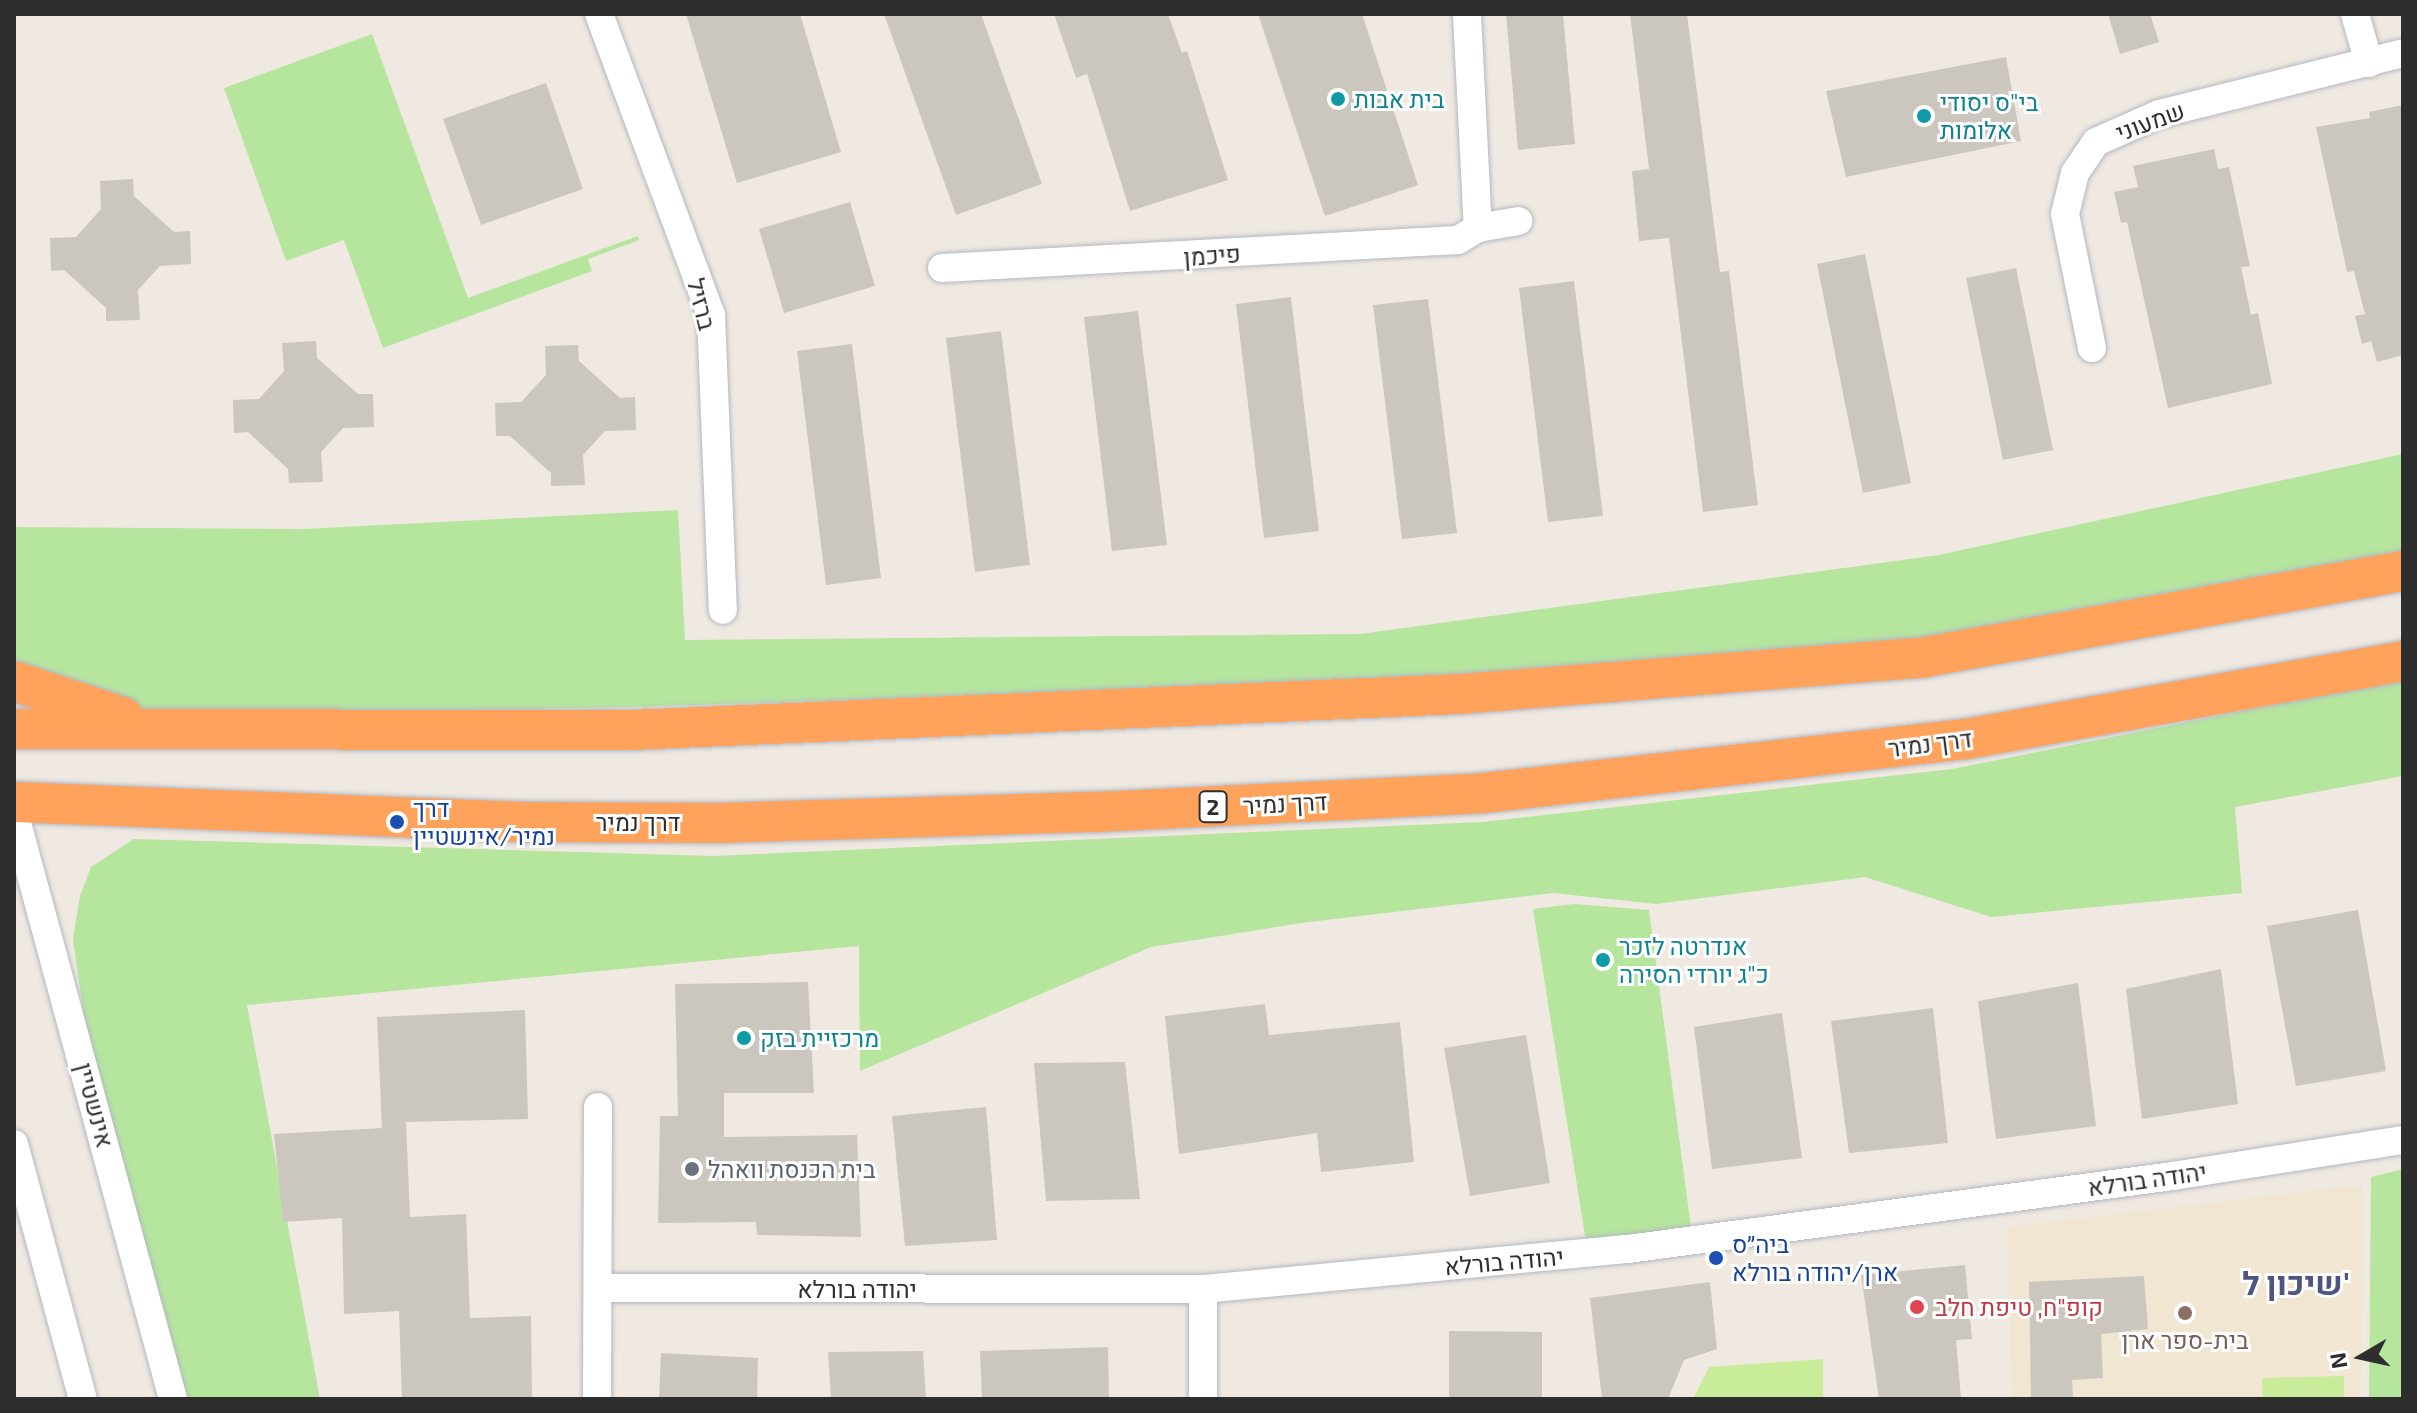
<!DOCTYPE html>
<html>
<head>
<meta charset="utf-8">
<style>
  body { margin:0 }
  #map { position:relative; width:2417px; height:1413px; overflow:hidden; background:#efe9e1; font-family:"Exo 2",Heebo,sans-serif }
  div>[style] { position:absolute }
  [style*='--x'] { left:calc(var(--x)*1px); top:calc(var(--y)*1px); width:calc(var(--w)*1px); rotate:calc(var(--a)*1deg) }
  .education>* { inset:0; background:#f0e6d1 }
  .green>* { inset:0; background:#b6e59e }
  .pitch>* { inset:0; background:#c9ec9a }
  .building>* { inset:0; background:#cbc7bf }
  .roads { filter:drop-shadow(0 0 2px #b4b7c1) drop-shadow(0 0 2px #b4b7c1) }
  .minor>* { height:28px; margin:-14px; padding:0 14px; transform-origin:14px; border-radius:14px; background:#fff }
  .highway>* { height:40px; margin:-20px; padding:0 20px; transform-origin:20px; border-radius:20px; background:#ffa35c }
  .dots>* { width:22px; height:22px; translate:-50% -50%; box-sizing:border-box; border:4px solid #fff; border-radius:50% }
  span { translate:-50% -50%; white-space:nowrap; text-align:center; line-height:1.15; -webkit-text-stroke:6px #fff; paint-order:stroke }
  .shield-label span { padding:2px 6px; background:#fff; border:2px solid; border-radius:6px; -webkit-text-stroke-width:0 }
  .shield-label { font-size:22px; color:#2e2e2e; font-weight:700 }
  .culture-label { font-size:24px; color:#0d838f }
  .left { translate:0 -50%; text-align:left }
  .street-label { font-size:24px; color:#2e2e2e }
  .transit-label { font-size:24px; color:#164399 }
  .worship-label { font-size:24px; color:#5b616d }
  .health-label { font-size:24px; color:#be3a42 }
  .education-label { font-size:24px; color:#785e54 }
  .district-label { font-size:32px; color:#4d5680; font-weight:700 }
  .frame { position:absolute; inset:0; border:16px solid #2e2e2e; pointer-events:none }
  .north { position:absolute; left:2321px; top:1317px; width:80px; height:80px; -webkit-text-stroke:6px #fff; paint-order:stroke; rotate:261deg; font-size:22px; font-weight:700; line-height:32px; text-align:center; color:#2e2e2e }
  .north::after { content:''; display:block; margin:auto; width:28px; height:36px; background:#2e2e2e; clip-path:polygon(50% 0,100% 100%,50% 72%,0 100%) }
</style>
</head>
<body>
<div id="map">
  <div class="education">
    <div style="clip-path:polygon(2362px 1185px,2361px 1399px,2012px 1399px,2007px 1227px)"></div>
  </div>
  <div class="green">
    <div style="clip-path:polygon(372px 34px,468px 298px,638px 236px,639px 240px,588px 259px,592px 271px,383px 348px,344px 240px,286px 261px,224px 88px)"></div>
    <div style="clip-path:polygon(2403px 454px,2403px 558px,1927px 641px,1368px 682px,634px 707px,165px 714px,75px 694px,14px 669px,14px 527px,303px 529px,678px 510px,685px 640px,1360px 634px,1939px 555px)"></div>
    <div style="clip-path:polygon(2403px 679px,2403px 776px,2235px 807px,2242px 893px,1991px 917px,1865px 877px,1656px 904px,1553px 893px,1301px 923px,1151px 947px,860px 1071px,859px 946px,247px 1005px,320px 1399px,185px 1399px,85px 1024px,73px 939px,80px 896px,91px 867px,134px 839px,713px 856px,1482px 822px,1952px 769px)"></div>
    <div style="clip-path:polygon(1574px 904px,1649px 910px,1691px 1228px,1586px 1242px,1533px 909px)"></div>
    <div style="clip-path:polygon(2403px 1169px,2403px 1399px,2369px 1399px,2371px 1177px)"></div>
  </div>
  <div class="pitch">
    <div style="clip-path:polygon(1823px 1359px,1823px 1399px,1693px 1399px,1709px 1367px)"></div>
    <div style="clip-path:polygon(2344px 1376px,2344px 1399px,2263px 1399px,2262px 1378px)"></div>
  </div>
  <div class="building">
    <div style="clip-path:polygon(686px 14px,800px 14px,841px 152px,737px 183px)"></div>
    <div style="clip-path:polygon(884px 14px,981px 14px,1042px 184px,956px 215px)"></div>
    <div style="clip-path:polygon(1054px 14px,1168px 14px,1182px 53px,1187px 51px,1228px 180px,1130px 211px,1087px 74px,1076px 78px)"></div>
    <div style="clip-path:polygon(1258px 14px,1362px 14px,1418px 185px,1325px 216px)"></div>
    <div style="clip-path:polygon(1506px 14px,1563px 14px,1575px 144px,1518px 150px)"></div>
    <div style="clip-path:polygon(1630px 14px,1687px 14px,1720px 272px,1729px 271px,1758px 505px,1703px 512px,1669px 238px,1639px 241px,1632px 171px,1649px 169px)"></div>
    <div style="clip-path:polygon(2108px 14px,2150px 14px,2159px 42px,2120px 54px)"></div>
    <div style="clip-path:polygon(2006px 57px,2021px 141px,1846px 177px,1826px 91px)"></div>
    <div style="clip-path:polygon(546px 83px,583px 189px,481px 225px,443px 119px)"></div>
    <div style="clip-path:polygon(2403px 105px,2403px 355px,2377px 362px,2371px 341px,2362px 344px,2355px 316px,2365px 314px,2354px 271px,2347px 272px,2316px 127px,2370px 118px,2369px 112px)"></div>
    <div style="clip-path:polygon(2214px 149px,2218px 169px,2229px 167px,2250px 266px,2241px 267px,2251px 315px,2258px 313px,2272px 384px,2168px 408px,2127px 222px,2121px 223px,2114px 192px,2138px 187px,2133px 166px)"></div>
    <div style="clip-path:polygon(133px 179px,134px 196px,174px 232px,190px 231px,191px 264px,160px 266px,138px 290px,140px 320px,106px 321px,106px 308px,64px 270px,51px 271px,50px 238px,76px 237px,101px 209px,100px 181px)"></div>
    <div style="clip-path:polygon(850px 202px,875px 286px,784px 313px,759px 229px)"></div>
    <div style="clip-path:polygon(1865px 254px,1911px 483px,1863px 493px,1817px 264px)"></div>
    <div style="clip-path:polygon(2016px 268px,2053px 450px,2003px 460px,1966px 278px)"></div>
    <div style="clip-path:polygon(1574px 281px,1603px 516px,1548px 522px,1519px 288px)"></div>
    <div style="clip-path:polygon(1291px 297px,1319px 531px,1264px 538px,1236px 304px)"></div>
    <div style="clip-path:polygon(1428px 299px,1457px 533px,1402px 539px,1373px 305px)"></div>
    <div style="clip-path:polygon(1138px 311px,1167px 545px,1112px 551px,1084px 317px)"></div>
    <div style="clip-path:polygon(1001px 331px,1030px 565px,975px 572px,946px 338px)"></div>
    <div style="clip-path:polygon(316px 341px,317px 358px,358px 394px,373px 394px,374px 427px,343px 428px,321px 452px,323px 482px,289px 483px,288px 469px,248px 432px,234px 433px,233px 400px,259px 399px,284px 371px,282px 343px)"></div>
    <div style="clip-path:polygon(852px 344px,881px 578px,826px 585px,797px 351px)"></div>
    <div style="clip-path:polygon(578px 345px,579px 361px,620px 398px,635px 397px,636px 430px,605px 431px,583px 455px,585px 485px,551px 486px,551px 473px,510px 436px,496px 436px,495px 403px,521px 402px,546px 375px,545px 346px)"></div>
    <div style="clip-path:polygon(2358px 910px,2386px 1071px,2296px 1086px,2267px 926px)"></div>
    <div style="clip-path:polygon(2221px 969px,2238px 1104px,2142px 1119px,2126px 989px)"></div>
    <div style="clip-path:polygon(808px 982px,814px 1093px,724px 1093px,724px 1137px,857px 1135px,861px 1237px,757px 1235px,756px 1222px,658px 1223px,660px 1116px,678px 1116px,675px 984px)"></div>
    <div style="clip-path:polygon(2078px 983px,2096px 1126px,1996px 1139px,1978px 1001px)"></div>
    <div style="clip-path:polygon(1265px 1004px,1269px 1035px,1400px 1022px,1414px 1162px,1321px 1172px,1317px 1133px,1179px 1154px,1165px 1016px)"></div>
    <div style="clip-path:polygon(1933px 1008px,1948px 1143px,1849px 1153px,1831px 1021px)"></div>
    <div style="clip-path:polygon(525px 1010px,528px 1119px,406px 1122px,410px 1217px,466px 1214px,470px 1318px,531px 1316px,532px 1399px,402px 1399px,399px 1311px,344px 1314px,342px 1218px,283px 1222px,274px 1134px,382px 1128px,377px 1017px)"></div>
    <div style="clip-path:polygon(1782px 1013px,1802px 1158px,1712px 1169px,1694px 1027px)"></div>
    <div style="clip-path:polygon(1526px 1035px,1550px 1183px,1470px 1196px,1444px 1048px)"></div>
    <div style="clip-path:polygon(1125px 1062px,1140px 1199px,1046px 1201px,1034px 1063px)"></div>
    <div style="clip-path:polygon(986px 1107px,997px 1240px,905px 1246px,892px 1116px)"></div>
    <div style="clip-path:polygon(1965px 1265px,1972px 1339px,1956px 1340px,1961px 1399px,1879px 1399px,1861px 1275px)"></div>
    <div style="clip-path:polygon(2144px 1276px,2148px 1329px,2101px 1334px,2103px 1378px,2072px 1380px,2073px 1399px,2031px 1399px,2029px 1282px)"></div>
    <div style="clip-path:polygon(1710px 1282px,1717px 1349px,1684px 1360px,1668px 1399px,1602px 1399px,1590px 1298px)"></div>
    <div style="clip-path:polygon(1449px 1331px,1542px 1332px,1542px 1399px,1449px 1399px)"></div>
    <div style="clip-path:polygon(1108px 1347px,1109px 1399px,982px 1399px,980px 1351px)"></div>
    <div style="clip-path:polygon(923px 1351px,926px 1399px,831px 1399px,828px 1352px)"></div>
    <div style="clip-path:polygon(661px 1353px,758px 1358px,757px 1399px,659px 1399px)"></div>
  </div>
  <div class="roads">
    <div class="minor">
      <div style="--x:599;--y:14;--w:321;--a:69.6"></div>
      <div style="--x:711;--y:315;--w:295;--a:87.7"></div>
      <div style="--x:1467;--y:14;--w:214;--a:87.1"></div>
      <div style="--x:2355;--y:14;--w:51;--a:74.1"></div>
      <div style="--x:942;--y:268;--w:517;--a:-3.11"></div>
      <div style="--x:1458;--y:240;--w:23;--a:-31"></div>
      <div style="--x:1478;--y:228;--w:41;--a:-9.9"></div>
      <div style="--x:2092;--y:348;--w:137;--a:-101.4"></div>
      <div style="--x:2065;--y:214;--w:42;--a:-76.3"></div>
      <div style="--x:2075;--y:173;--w:37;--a:-56"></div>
      <div style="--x:2096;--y:142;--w:69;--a:-24"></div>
      <div style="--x:2159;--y:114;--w:252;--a:-14"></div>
      <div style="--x:14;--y:812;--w:608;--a:74.84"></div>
      <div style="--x:14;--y:1144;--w:264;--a:74.9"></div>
      <div style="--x:598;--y:1288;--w:605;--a:0.09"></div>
      <div style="--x:1203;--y:1289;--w:427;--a:-5.4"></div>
      <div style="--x:1628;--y:1249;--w:550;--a:-7.63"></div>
      <div style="--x:2173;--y:1176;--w:233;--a:-8.9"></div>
      <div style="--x:1203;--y:1289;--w:110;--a:90"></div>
      <div style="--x:597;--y:1399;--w:292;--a:-89.8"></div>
    </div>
    <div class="highway">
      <div style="--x:14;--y:681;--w:115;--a:18.3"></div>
      <div style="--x:14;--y:729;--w:617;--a:0.09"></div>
      <div style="--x:631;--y:730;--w:829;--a:-2.49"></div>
      <div style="--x:1459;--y:694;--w:467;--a:-4.5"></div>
      <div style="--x:1925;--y:657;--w:486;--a:-10.2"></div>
      <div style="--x:14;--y:802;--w:511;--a:2.24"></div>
      <div style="--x:525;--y:822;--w:192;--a:0.3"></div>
      <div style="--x:717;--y:823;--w:380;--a:-1.7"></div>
      <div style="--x:1097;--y:812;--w:387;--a:-2.8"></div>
      <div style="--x:1484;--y:793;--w:485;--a:-6.4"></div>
      <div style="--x:1966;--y:739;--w:444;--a:-10.1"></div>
    </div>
  </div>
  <div class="dots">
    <div style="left:1338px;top:99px;background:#0f9aa8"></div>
    <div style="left:1924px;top:116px;background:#0f9aa8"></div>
    <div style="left:397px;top:822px;background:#1a4fb4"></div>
    <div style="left:1603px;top:960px;background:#0f9aa8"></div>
    <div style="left:744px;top:1038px;background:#0f9aa8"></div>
    <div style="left:692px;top:1169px;background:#6b7280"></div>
    <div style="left:1716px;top:1258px;background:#1a4fb4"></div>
    <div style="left:1917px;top:1307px;background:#e0444e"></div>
    <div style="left:2185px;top:1313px;background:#8d6e63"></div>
  </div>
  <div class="shield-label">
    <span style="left:1213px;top:807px">2</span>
  </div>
  <div class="culture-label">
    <span class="left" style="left:1354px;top:99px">בית אבות</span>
    <span class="left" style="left:1940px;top:116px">בי"ס יסודי<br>אלומות</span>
    <span class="left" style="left:1619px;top:960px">אנדרטה לזכר<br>כ"ג יורדי הסירה</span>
    <span class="left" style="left:760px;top:1038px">מרכזיית בזק</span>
  </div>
  <div class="street-label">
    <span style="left:2150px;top:121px;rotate:-20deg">שמעוני</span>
    <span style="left:1212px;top:255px;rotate:-4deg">פיכמן</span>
    <span style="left:702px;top:304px;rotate:76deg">ברזיל</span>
    <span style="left:1930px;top:743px;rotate:-7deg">דרך נמיר</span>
    <span style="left:1285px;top:803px;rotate:-3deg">דרך נמיר</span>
    <span style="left:638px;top:822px">דרך נמיר</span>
    <span style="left:95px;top:1105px;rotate:75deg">אינשטיין</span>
    <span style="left:2147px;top:1179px;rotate:-8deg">יהודה בורלא</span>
    <span style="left:1504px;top:1261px;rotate:-5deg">יהודה בורלא</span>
    <span style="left:857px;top:1289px">יהודה בורלא</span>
  </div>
  <div class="transit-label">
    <span class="left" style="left:413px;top:822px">דרך<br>נמיר/אינשטיין</span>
    <span class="left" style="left:1732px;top:1258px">ביה״ס<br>ארן/יהודה בורלא</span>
  </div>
  <div class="worship-label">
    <span class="left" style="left:708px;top:1169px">בית הכנסת וואהל</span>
  </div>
  <div class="health-label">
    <span class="left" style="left:1935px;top:1307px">קופ"ח, טיפת חלב</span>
  </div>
  <div class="education-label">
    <span style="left:2185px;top:1340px">בית-ספר ארן</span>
  </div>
  <div class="district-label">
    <span style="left:2296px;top:1282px">שיכון ל'</span>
  </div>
  <div class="frame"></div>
  <div class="north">N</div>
</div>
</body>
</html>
